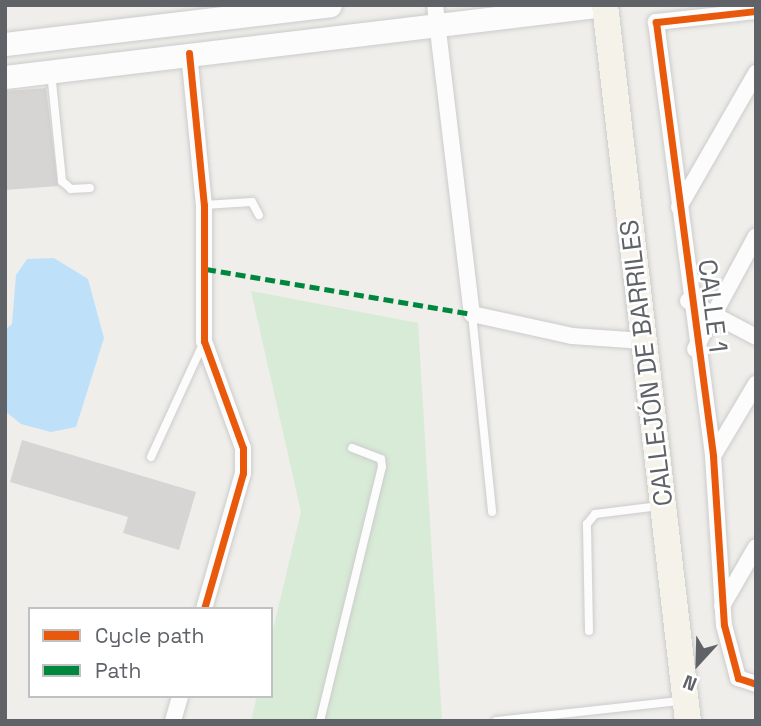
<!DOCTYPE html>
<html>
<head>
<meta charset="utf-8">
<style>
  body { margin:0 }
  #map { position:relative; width:761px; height:726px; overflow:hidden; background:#efeeea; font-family:"Space Grotesk",sans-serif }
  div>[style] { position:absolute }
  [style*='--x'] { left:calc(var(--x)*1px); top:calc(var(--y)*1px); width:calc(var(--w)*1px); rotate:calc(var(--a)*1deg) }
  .green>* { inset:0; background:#d8ebd6 }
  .water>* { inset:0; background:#bfe0f9 }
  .building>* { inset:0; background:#d6d5d3 }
  .roads { filter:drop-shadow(0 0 2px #cbcccc) drop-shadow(0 0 2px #cbcccc) }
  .service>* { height:8px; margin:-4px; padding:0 4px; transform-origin:4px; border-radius:4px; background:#fdfcfc }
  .minor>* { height:16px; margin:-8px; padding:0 8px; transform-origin:8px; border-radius:8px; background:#fdfcfc }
  .secondary>* { height:23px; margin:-11.5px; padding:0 11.5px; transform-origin:11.5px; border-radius:11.5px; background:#fdfcfc }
  .primary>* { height:26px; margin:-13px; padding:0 13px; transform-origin:13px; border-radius:13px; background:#f4f2e9 }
  .quiet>* { height:5px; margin-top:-2.5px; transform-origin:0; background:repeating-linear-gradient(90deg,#00873e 0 10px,transparent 0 15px) }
  .cycleway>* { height:7px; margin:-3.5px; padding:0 3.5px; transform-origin:3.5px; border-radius:3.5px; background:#e8590c }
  span { translate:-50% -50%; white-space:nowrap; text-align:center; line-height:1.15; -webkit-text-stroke:5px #fff; paint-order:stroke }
  .street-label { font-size:26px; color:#5f6368 }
  .frame { position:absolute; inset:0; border:7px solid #5f6368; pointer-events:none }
  .legend { position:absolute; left:28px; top:607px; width:245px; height:91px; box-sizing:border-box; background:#fff; border:2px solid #bfc1c3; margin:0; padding:9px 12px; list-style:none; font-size:21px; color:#5f6368 }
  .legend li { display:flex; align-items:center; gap:14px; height:35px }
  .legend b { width:35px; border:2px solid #bfc1c3 }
  .north { position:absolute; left:663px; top:628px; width:70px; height:70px; -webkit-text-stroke:5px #fff; paint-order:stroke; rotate:202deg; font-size:19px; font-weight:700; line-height:28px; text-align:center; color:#5f6368 }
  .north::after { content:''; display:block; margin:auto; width:24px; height:32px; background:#5f6368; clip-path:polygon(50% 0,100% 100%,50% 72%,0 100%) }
</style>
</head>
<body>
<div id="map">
  <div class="green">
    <div style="clip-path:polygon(251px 291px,418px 323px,442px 721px,251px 721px,257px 696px,271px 696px,271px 638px,301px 512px)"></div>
  </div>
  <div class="water">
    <div style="clip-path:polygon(54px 258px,88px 279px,104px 338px,76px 427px,51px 432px,21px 424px,5px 411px,5px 330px,12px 324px,16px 275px,27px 259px)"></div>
  </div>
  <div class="building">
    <div style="clip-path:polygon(46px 88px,58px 186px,5px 190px,5px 91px)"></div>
    <div style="clip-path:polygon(22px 440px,196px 492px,179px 550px,123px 533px,128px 517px,10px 482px)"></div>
  </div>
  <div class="roads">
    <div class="service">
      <div style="--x:51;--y:72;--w:110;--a:84.2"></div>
      <div style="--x:62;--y:181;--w:12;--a:42"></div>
      <div style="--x:71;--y:189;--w:19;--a:-3"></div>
      <div style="--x:204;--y:205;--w:48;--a:-3.6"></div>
      <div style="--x:252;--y:202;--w:15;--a:62"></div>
      <div style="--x:472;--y:314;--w:199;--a:84.2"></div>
      <div style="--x:151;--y:457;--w:127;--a:-65.3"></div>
      <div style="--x:589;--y:631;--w:107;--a:-91.1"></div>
      <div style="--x:587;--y:524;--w:13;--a:-51"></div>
      <div style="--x:595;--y:514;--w:65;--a:-7"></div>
      <div style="--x:320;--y:721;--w:261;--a:-76.3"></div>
      <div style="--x:382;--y:467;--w:8;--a:-97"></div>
      <div style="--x:381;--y:459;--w:31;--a:-159"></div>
      <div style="--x:496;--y:721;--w:185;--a:-6.2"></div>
    </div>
    <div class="minor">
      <div style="--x:435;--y:5;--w:311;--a:83.2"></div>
      <div style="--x:472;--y:314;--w:102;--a:12.4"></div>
      <div style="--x:572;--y:336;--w:72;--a:4"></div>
      <div style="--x:756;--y:11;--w:101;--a:173.7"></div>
      <div style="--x:656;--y:22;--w:438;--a:82.5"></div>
      <div style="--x:713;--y:456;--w:169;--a:86.3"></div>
      <div style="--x:724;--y:625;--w:55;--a:75.2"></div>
      <div style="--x:738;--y:678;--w:19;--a:18"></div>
      <div style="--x:189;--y:53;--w:153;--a:84.4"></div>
      <div style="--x:204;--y:205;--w:136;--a:90"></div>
      <div style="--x:204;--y:341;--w:114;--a:70"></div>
      <div style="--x:243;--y:448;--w:25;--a:90"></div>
      <div style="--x:243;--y:473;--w:141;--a:106"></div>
      <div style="--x:679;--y:207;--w:155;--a:-60.1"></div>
      <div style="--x:688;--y:301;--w:77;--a:27.9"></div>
      <div style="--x:695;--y:349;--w:128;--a:-61.6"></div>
      <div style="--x:713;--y:456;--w:84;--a:-59.2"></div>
      <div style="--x:722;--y:606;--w:68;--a:-60"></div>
      <div style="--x:173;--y:721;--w:26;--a:-74"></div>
    </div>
    <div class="secondary">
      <div style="--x:5;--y:44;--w:327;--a:-6.8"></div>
      <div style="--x:5;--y:77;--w:603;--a:-6.85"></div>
    </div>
    <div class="primary">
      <div style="--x:605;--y:5;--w:721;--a:83.39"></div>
    </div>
  </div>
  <div class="quiet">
    <div style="--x:206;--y:269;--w:270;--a:9.6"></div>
  </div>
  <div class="cycleway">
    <div style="--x:756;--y:11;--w:101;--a:173.7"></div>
    <div style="--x:656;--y:22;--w:438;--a:82.5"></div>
    <div style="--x:713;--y:456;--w:169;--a:86.3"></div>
    <div style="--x:724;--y:625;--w:55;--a:75.2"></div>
    <div style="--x:738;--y:678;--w:19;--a:18"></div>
    <div style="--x:189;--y:53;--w:153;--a:84.4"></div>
    <div style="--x:204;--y:205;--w:136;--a:90"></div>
    <div style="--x:204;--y:341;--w:114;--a:70"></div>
    <div style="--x:243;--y:448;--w:25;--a:90"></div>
    <div style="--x:243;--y:473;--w:141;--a:106"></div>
  </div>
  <div class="street-label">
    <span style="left:712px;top:306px;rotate:83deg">CALLE 1</span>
    <span style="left:647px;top:363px;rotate:-97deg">CALLEJÓN DE BARRILES</span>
  </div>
  <div class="frame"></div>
  <ul class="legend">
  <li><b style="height:9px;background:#e8590c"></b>Cycle path</li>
  <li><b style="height:9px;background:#00873e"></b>Path</li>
  </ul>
  <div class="north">N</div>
</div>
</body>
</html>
